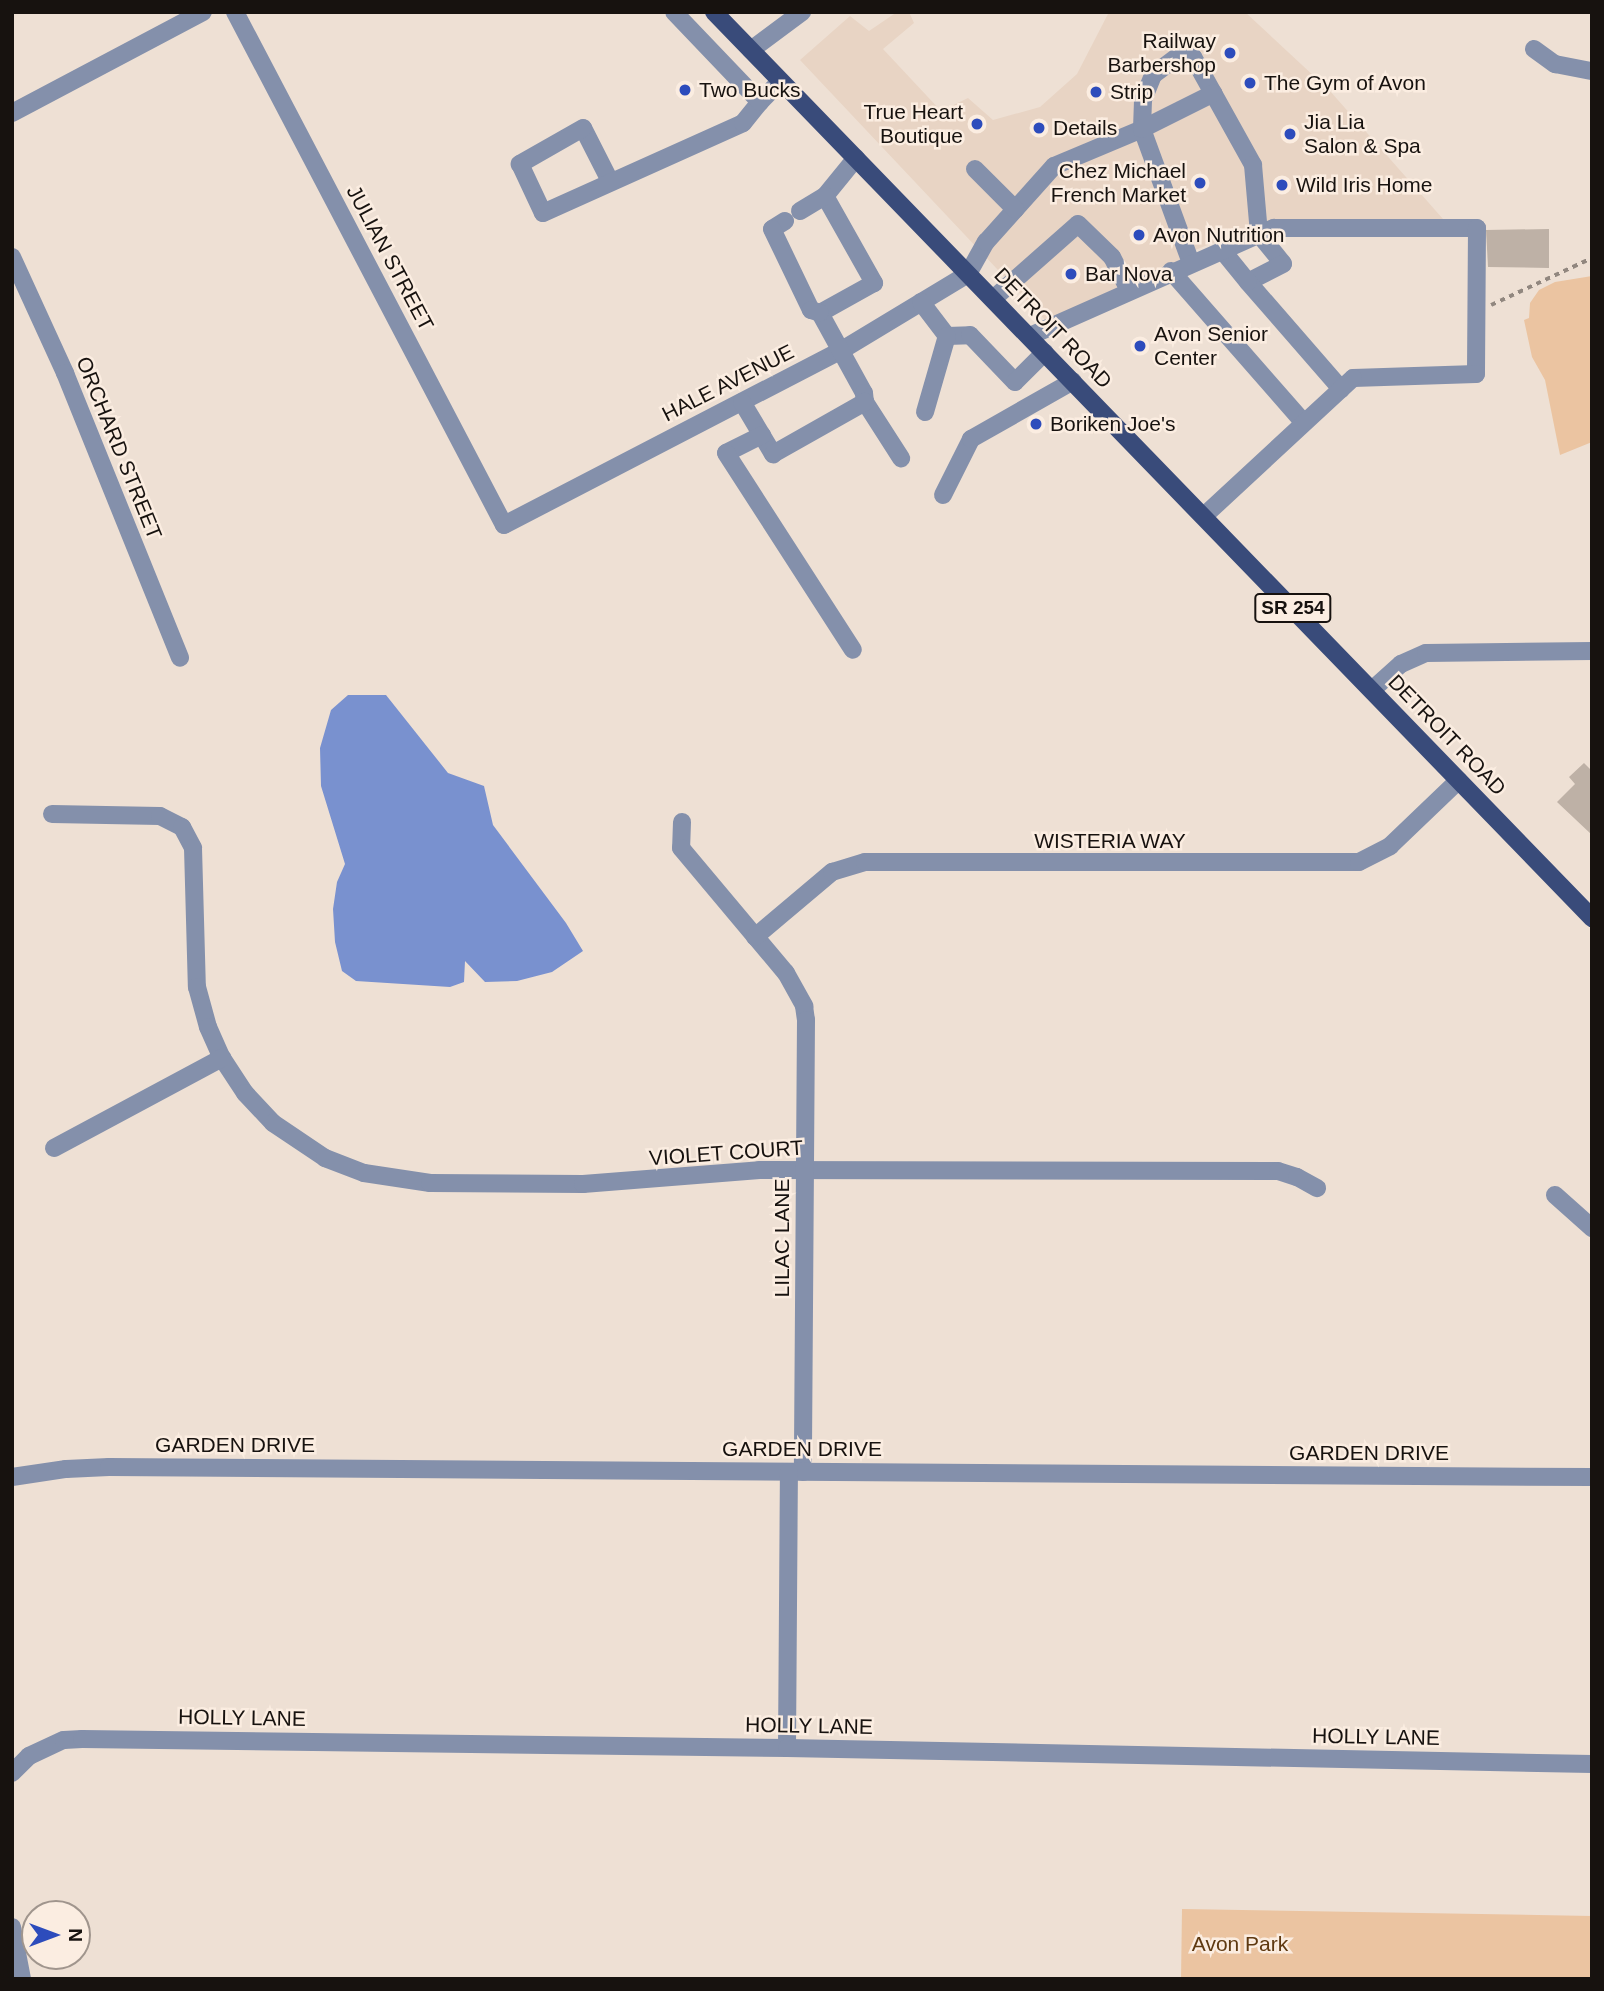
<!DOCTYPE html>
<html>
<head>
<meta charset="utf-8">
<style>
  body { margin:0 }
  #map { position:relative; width:1604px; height:1991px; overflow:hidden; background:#eee0d4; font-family:Helvetica,sans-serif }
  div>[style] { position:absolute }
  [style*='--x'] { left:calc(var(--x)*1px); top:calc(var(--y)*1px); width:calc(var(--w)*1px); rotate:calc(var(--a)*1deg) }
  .built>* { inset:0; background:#e8d4c4 }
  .green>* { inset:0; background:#ebc4a1 }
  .water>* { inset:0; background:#7991cf }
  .building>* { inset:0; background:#beb1a6 }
  .path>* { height:3.5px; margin-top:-1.75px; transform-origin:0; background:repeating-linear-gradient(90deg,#91877f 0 5px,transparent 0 10px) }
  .minor>* { height:18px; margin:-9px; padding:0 9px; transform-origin:9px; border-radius:9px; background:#8490ab }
  .major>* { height:18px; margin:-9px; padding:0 9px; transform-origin:9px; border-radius:9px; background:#394b7a }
  .dots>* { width:19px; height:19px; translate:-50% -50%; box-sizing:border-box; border:4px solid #fbede1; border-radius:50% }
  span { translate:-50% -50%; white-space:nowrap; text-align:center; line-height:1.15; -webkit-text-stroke:5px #fbede1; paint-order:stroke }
  .shield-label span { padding:2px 5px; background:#fbede1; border:2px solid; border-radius:5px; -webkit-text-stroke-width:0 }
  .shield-label { font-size:19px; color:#17120f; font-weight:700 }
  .poi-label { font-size:21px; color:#17120f }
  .right { translate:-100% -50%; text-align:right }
  .left { translate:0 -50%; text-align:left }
  .street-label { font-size:21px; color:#17120f }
  .park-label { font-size:21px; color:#5f3910 }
  .frame { position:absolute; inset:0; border:14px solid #17120f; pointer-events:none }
  .north { position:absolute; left:21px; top:1900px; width:70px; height:70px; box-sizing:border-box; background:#fbede1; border:2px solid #a0958d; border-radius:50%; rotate:90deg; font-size:19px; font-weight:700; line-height:28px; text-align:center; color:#17120f }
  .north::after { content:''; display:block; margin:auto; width:24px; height:32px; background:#2d4cbc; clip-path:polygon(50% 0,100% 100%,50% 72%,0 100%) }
</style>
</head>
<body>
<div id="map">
  <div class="built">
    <div style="clip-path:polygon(897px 12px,909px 12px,914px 23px,883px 49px,941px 111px,968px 98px,993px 120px,1040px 107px,1077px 74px,1109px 12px,1245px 12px,1330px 91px,1443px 219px,1300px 219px,1259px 224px,1188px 253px,1176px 263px,1047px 322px,800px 60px,850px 16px,869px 31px)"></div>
  </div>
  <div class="green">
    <div style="clip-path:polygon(1592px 276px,1592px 442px,1560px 455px,1545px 380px,1532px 357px,1524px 320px,1529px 318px,1530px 303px,1539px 290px,1555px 282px)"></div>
    <div style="clip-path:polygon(1182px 1909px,1592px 1916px,1592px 1979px,1181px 1979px)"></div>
  </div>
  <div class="water">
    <div style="clip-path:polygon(348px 695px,386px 695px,448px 773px,484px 786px,493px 825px,566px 923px,583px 951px,552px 972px,517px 981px,485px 982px,465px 961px,464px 982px,450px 987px,356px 981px,342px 971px,335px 942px,333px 909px,337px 882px,345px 864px,321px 786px,320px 748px,331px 710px)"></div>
  </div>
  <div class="building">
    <div style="clip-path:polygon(1549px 229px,1549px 268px,1488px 267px,1486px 230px)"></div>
    <div style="clip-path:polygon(1584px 763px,1592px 771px,1592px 835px,1557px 802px,1575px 784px,1569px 777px)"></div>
  </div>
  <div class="path">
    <div style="--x:1491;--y:305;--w:111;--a:-25"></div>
  </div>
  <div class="minor">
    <div style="--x:235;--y:12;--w:579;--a:62.33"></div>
    <div style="--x:504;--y:525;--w:381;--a:-27.4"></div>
    <div style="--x:842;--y:350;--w:147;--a:-31.1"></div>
    <div style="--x:968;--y:274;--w:37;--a:-61"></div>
    <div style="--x:986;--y:242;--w:102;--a:-48.2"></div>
    <div style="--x:1054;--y:166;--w:95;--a:-22.8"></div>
    <div style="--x:1142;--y:129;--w:29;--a:-88"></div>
    <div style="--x:1143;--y:100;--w:27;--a:-68"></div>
    <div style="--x:1153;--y:75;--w:30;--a:-37"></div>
    <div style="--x:1177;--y:57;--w:16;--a:0"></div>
    <div style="--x:1193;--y:57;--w:124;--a:60.9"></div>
    <div style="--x:1253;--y:165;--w:69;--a:85"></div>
    <div style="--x:1259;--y:234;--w:38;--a:51"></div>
    <div style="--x:1283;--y:264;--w:39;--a:153"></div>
    <div style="--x:1248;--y:282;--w:142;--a:49"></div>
    <div style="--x:1534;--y:49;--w:26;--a:36"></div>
    <div style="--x:1555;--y:64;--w:38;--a:11"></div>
    <div style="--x:751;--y:50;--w:64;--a:-36.7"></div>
    <div style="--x:760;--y:102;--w:29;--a:-46"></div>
    <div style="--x:12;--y:113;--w:216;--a:-27.9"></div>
    <div style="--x:856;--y:158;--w:49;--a:129.2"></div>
    <div style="--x:825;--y:196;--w:100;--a:60.6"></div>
    <div style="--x:874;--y:283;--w:62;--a:150.9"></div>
    <div style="--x:820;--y:313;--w:91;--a:61.2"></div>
    <div style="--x:864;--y:393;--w:9;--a:84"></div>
    <div style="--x:865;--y:402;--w:67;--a:57.3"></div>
    <div style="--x:975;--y:169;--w:57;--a:45"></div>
    <div style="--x:610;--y:181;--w:59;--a:-117"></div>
    <div style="--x:583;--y:128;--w:73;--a:150.3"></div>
    <div style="--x:520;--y:164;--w:54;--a:64.9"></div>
    <div style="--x:543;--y:213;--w:219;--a:-24.2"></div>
    <div style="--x:743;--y:123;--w:27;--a:-51"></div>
    <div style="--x:760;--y:102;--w:124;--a:-133.7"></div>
    <div style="--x:800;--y:211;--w:29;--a:-31"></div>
    <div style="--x:785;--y:221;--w:15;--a:148"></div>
    <div style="--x:772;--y:229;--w:90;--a:64.3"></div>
    <div style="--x:811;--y:310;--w:9;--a:18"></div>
    <div style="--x:1222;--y:250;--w:41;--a:50.9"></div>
    <div style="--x:12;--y:257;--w:128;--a:65.4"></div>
    <div style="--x:65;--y:373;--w:307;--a:68"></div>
    <div style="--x:1191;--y:263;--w:143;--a:-110.1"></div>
    <div style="--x:1142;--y:129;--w:80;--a:-26.6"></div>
    <div style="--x:1171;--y:271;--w:201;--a:48.8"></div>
    <div style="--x:993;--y:299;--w:113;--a:-41.4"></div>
    <div style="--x:1078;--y:224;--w:47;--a:44.1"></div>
    <div style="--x:1112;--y:257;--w:38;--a:63"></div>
    <div style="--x:921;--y:302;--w:43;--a:52.6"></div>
    <div style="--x:947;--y:336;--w:23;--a:-2"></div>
    <div style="--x:970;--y:335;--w:65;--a:46.2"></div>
    <div style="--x:1015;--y:382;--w:42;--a:-45"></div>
    <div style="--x:1030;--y:336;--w:267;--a:-23.9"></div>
    <div style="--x:1274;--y:228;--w:203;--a:0"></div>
    <div style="--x:1477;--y:228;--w:146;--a:90.4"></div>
    <div style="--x:1476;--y:374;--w:123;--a:178.1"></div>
    <div style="--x:1353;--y:378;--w:203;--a:137.2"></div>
    <div style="--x:742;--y:402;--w:61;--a:59.2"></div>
    <div style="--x:773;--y:454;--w:106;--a:-29.5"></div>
    <div style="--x:925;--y:412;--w:79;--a:-73.9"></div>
    <div style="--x:762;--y:435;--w:40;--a:153.4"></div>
    <div style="--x:726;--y:453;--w:234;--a:57.2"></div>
    <div style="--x:943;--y:495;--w:63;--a:-63.4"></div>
    <div style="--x:971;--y:439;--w:117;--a:-29.6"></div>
    <div style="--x:1372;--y:690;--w:39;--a:-42"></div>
    <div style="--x:1401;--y:664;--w:27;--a:-24"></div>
    <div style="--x:1426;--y:653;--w:166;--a:-0.7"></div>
    <div style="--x:52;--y:814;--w:108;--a:1.1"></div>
    <div style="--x:160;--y:816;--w:25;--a:27"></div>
    <div style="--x:182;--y:827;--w:24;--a:62"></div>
    <div style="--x:193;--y:848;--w:139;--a:88.4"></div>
    <div style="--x:197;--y:987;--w:41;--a:74.6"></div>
    <div style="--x:208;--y:1027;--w:34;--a:66"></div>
    <div style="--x:222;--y:1058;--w:42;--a:56.7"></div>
    <div style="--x:245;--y:1093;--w:41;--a:47"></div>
    <div style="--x:273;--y:1123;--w:63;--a:33.9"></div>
    <div style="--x:325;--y:1158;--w:42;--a:21"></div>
    <div style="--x:364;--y:1173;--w:67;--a:8.6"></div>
    <div style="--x:430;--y:1183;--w:153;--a:0.4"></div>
    <div style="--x:583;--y:1184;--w:177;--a:-4.5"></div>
    <div style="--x:759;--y:1170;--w:519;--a:0.11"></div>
    <div style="--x:1278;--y:1171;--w:20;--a:18"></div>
    <div style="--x:1297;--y:1177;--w:23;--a:29"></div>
    <div style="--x:682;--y:822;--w:26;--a:92"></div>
    <div style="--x:681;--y:848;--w:163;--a:50"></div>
    <div style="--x:786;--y:973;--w:38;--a:61"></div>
    <div style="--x:804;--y:1006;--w:14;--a:82"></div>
    <div style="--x:806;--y:1020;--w:452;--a:90.4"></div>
    <div style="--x:755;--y:937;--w:101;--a:-40.2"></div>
    <div style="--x:832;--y:872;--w:34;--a:-17"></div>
    <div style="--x:865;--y:862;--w:494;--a:0"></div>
    <div style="--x:1359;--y:862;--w:35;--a:-27"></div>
    <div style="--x:1390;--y:846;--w:95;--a:-43.7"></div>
    <div style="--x:54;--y:1148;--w:191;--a:-28.2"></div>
    <div style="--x:1555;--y:1195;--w:50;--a:41.7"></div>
    <div style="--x:12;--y:1477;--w:55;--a:-8.4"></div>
    <div style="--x:66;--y:1469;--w:43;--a:-2.7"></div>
    <div style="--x:109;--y:1467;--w:1483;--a:0.39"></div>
    <div style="--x:787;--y:1748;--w:276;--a:-89.6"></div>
    <div style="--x:12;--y:1773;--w:24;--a:-45"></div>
    <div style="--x:29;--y:1756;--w:38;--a:-25"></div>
    <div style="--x:64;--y:1740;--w:18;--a:-3"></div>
    <div style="--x:82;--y:1739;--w:705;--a:0.73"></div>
    <div style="--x:787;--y:1748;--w:805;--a:1.14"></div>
    <div style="--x:12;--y:1927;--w:53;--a:79.1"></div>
  </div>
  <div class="major">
    <div style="--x:714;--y:12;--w:1262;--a:45.9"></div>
  </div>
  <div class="dots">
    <div style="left:1230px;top:53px;background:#2d4cbc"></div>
    <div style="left:1250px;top:83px;background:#2d4cbc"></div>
    <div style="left:685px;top:90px;background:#2d4cbc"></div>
    <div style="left:1096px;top:92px;background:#2d4cbc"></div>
    <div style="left:977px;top:124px;background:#2d4cbc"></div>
    <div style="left:1039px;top:128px;background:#2d4cbc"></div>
    <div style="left:1290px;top:134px;background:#2d4cbc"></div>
    <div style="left:1200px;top:183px;background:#2d4cbc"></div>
    <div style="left:1282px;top:185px;background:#2d4cbc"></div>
    <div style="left:1139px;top:235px;background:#2d4cbc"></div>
    <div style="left:1071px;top:274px;background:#2d4cbc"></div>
    <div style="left:1140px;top:346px;background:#2d4cbc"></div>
    <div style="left:1036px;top:424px;background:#2d4cbc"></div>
  </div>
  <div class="shield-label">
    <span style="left:1293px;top:608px">SR 254</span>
  </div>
  <div class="poi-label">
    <span class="right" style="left:1216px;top:53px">Railway<br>Barbershop</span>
    <span class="left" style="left:1264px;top:83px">The Gym of Avon</span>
    <span class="left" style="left:699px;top:90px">Two Bucks</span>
    <span class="left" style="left:1110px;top:92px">Strip</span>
    <span class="right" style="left:963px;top:124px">True Heart<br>Boutique</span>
    <span class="left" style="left:1304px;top:134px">Jia Lia<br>Salon &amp; Spa</span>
    <span class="left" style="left:1053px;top:128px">Details</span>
    <span class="right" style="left:1186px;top:183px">Chez Michael<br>French Market</span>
    <span class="left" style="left:1296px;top:185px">Wild Iris Home</span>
    <span class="left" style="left:1153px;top:235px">Avon Nutrition</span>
    <span class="left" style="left:1085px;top:274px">Bar Nova</span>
    <span class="left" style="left:1154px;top:346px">Avon Senior<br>Center</span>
    <span class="left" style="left:1050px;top:424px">Boriken Joe's</span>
  </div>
  <div class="street-label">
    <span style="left:390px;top:258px;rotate:62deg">JULIAN STREET</span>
    <span style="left:1053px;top:328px;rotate:46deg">DETROIT ROAD</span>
    <span style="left:728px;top:383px;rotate:-27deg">HALE AVENUE</span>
    <span style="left:119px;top:448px;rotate:68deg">ORCHARD STREET</span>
    <span style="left:1447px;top:735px;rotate:46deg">DETROIT ROAD</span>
    <span style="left:1110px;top:841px">WISTERIA WAY</span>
    <span style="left:726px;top:1153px;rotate:-4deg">VIOLET COURT</span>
    <span style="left:782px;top:1238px;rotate:-90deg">LILAC LANE</span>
    <span style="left:235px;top:1445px">GARDEN DRIVE</span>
    <span style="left:802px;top:1449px">GARDEN DRIVE</span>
    <span style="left:1369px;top:1453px">GARDEN DRIVE</span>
    <span style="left:242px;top:1718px;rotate:1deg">HOLLY LANE</span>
    <span style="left:809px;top:1726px;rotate:1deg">HOLLY LANE</span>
    <span style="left:1376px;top:1737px;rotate:1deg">HOLLY LANE</span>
  </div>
  <div class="park-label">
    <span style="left:1240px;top:1944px">Avon Park</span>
  </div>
  <div class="frame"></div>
  <div class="north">N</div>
</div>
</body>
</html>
